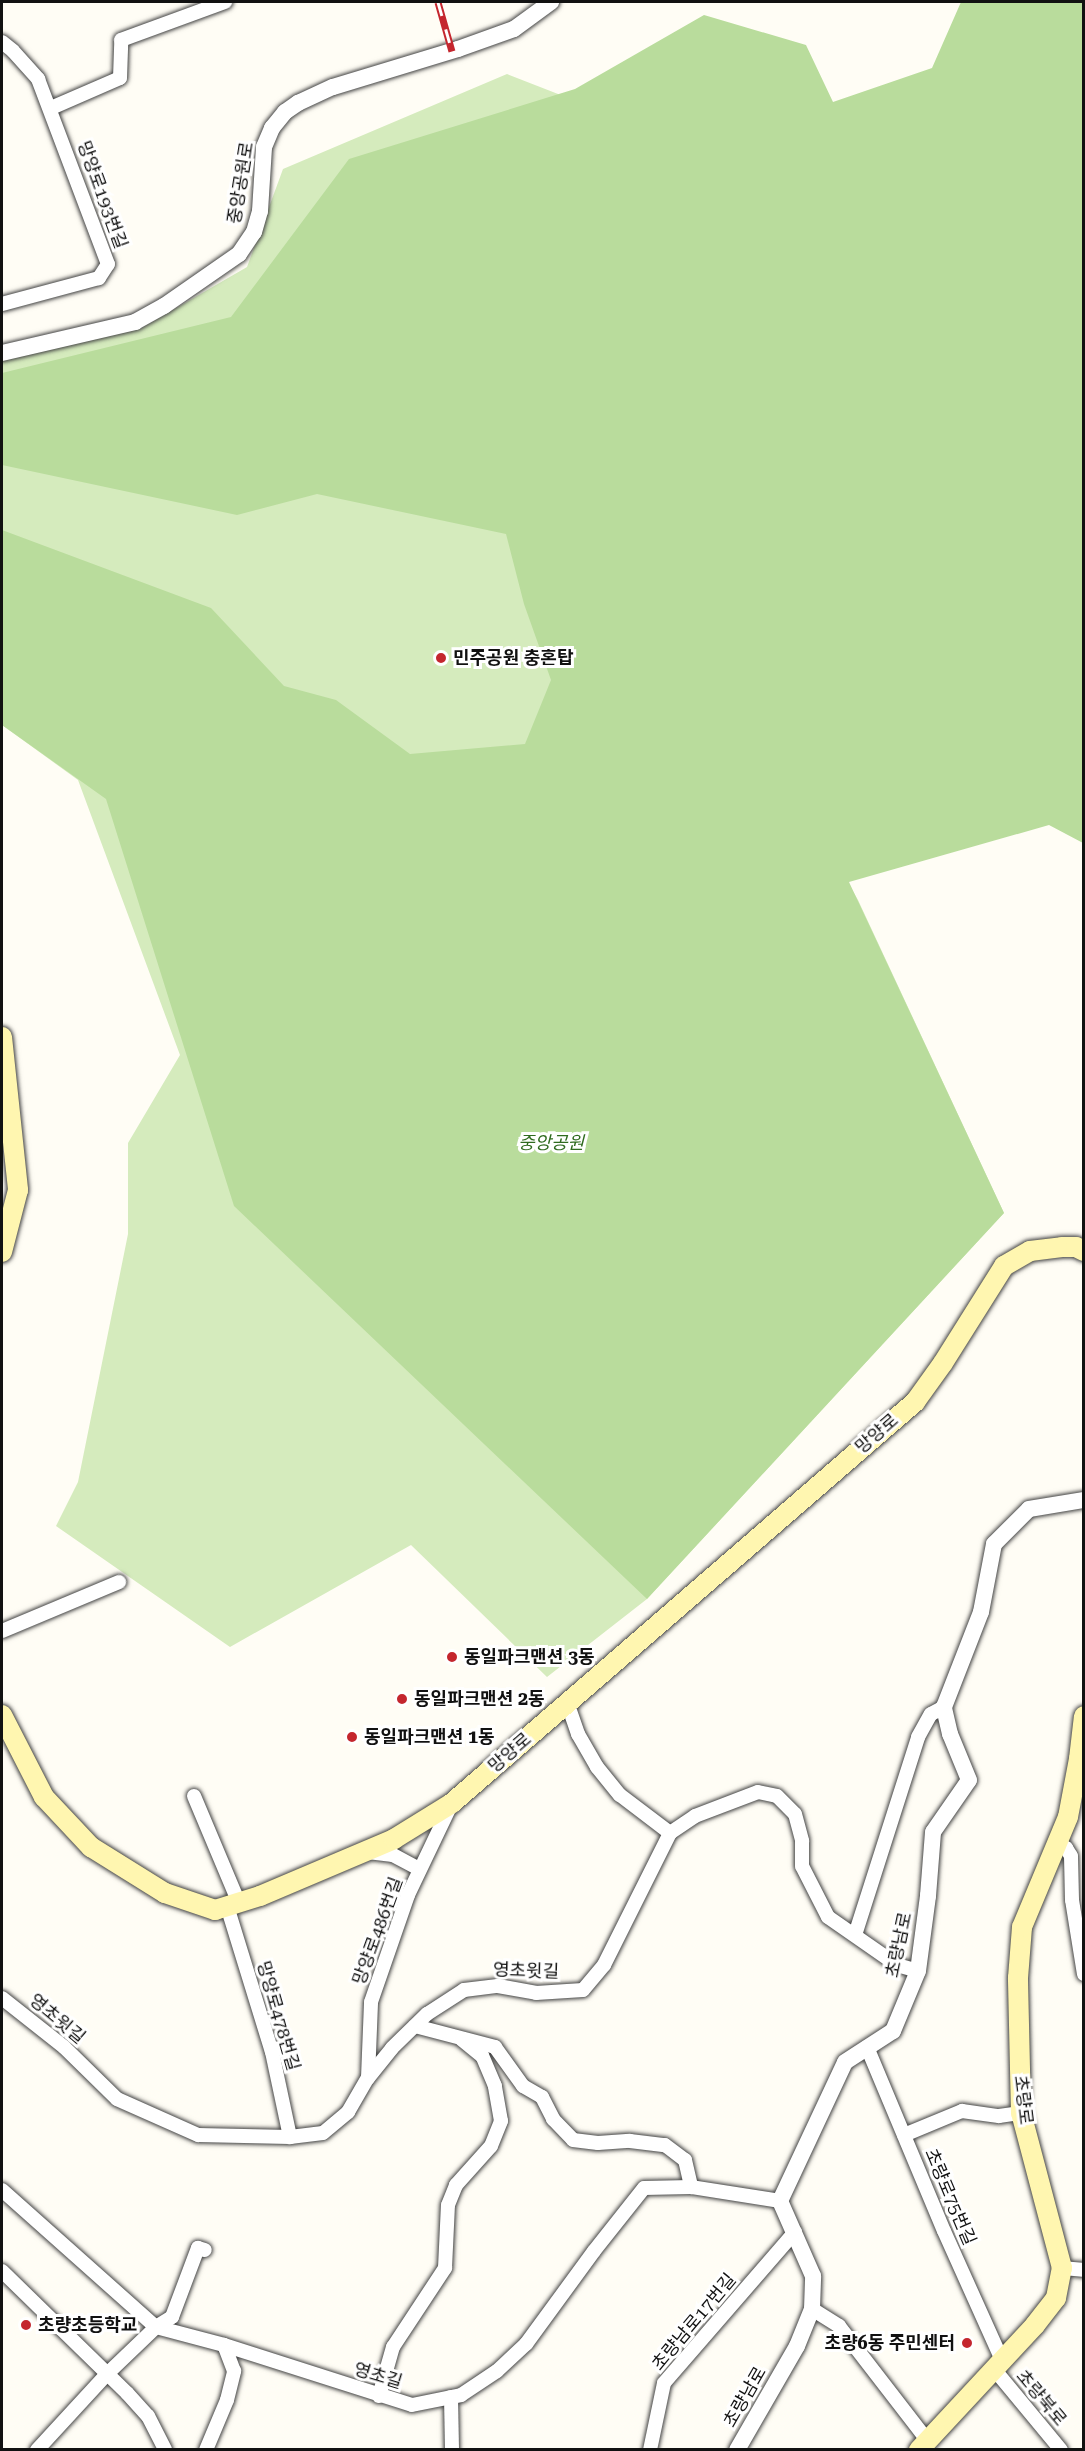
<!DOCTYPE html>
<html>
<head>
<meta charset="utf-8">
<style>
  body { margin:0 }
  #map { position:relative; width:1085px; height:2451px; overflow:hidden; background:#fffdf5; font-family:"Roboto Serif","Noto Sans KR",serif }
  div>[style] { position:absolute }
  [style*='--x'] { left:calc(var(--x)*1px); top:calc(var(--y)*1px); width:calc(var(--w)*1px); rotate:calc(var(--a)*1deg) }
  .green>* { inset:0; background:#d5ebbd }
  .forest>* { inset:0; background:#b9dc9c }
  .roads { filter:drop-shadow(0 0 2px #444) drop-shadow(0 0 2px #444) }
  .minor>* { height:14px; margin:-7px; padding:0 7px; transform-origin:7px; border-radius:7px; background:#fff }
  .tertiary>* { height:16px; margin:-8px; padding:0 8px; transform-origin:8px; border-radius:8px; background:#fff }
  .secondary>* { height:20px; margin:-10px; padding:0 10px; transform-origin:10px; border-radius:10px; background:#fff6b0 }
  .rail>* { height:7px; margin-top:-3.5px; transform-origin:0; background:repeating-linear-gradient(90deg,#fff 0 14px,#c4262e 0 28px); box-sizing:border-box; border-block:2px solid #c4262e }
  .dots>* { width:16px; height:16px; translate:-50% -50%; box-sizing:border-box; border:3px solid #fff; border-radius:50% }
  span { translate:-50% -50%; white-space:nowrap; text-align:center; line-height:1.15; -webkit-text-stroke:6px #fff; paint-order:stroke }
  .street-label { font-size:18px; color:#111 }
  .poi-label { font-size:18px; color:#111; font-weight:700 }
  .left { translate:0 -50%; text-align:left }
  .right { translate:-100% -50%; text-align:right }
  .park-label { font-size:18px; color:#2f6b1f; font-style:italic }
  .frame { position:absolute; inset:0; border:3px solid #111; pointer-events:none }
</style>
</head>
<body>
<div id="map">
  <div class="green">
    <div style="clip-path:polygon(507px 74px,594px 108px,752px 717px,858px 900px,1004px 1213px,647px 1599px,547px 1677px,411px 1545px,230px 1647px,56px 1526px,78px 1482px,128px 1234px,128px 1143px,180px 1055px,78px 780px,2px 725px,2px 360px,140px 329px,247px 267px,283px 169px)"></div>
  </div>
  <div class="forest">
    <div style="clip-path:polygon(961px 2px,1083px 2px,1083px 843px,1049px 825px,849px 882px,1004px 1213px,647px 1599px,234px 1206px,106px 799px,2px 725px,2px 530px,211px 608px,284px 686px,336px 700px,410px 754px,525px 744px,551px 680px,524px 604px,506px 534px,317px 494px,237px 515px,2px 465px,2px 373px,231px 317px,349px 159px,575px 89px,704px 15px,806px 45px,833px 102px,932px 68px)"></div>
  </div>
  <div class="roads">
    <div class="minor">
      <div style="--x:2;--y:42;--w:14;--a:39"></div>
      <div style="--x:13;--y:51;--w:38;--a:48"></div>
      <div style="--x:38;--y:79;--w:198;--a:69.3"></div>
      <div style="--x:108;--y:264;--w:17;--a:123"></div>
      <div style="--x:99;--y:278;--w:100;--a:165"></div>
      <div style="--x:51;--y:108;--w:75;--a:-23.5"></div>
      <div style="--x:120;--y:78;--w:38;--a:-88"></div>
      <div style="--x:121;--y:40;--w:111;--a:-20.1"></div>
      <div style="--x:2;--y:1631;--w:127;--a:-22.7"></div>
      <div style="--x:567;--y:1702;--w:34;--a:71"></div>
      <div style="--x:578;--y:1734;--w:38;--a:60"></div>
      <div style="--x:597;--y:1767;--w:36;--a:51"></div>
      <div style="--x:620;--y:1795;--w:63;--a:37.2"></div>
      <div style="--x:194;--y:1796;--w:116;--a:67.2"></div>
      <div style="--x:1055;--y:1844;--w:12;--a:20"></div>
      <div style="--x:1066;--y:1848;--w:9;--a:58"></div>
      <div style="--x:1071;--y:1856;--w:44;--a:88.7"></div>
      <div style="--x:1072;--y:1900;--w:75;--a:80.8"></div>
      <div style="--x:368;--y:1852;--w:25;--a:7"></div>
      <div style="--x:393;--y:1855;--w:30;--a:28"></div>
      <div style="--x:227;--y:1906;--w:153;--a:72.9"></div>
      <div style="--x:272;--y:2052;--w:87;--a:78"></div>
      <div style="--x:855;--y:1935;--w:208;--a:-72.3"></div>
      <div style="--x:918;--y:1737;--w:26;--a:-61"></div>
      <div style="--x:931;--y:1714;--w:15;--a:-28"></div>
      <div style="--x:2;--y:1998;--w:79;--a:38.3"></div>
      <div style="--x:64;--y:2047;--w:74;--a:44.5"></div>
      <div style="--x:117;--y:2099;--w:89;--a:24"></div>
      <div style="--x:198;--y:2135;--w:92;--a:1.2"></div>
      <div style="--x:290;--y:2137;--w:33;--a:-7"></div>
      <div style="--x:323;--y:2133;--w:33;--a:-40"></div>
      <div style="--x:348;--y:2112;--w:39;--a:-60"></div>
      <div style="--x:368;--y:2078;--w:38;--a:-51"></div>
      <div style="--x:392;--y:2048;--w:49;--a:-44.2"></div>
      <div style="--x:427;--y:2014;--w:44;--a:-33"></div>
      <div style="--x:464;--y:1990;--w:34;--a:-7"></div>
      <div style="--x:498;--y:1986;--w:39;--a:10"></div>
      <div style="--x:536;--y:1993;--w:47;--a:-3.7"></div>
      <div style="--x:583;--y:1990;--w:33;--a:-50"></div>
      <div style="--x:604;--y:1965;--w:148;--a:-63.4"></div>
      <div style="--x:670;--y:1833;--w:30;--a:-34"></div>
      <div style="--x:695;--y:1816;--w:67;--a:-20.9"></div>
      <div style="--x:758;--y:1792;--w:19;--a:12"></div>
      <div style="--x:777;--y:1796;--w:25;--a:45"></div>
      <div style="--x:795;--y:1814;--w:28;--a:75"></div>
      <div style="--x:802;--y:1841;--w:25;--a:90"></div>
      <div style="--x:802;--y:1866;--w:57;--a:63"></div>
      <div style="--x:828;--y:1917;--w:84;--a:34.8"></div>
      <div style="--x:897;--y:1965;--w:22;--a:16"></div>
      <div style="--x:415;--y:2026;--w:83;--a:14.7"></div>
      <div style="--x:495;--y:2047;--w:48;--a:54.3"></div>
      <div style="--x:523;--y:2086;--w:22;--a:30"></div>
      <div style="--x:542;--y:2097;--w:25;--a:63"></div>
      <div style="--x:553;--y:2119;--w:29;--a:46"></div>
      <div style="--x:573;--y:2140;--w:25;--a:7"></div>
      <div style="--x:598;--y:2143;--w:32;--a:-4"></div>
      <div style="--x:630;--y:2141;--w:35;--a:7"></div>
      <div style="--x:665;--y:2145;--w:25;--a:37"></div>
      <div style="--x:685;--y:2160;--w:28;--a:77"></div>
      <div style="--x:867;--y:2047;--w:199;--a:67.3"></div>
      <div style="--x:944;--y:2231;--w:141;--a:65.8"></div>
      <div style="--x:368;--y:2078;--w:76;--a:-87.7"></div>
      <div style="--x:371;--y:2002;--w:113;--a:-70.9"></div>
      <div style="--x:408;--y:1895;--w:100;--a:-64.5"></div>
      <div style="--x:904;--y:2135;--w:63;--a:-22.5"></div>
      <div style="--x:962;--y:2111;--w:37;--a:8"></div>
      <div style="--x:999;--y:2116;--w:22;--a:-8"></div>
      <div style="--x:2;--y:2190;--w:206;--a:41.7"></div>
      <div style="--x:156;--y:2327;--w:70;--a:14.8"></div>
      <div style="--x:224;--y:2345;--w:197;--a:17.7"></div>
      <div style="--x:412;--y:2405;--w:50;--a:-11.5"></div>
      <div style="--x:461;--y:2395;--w:43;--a:-33.7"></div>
      <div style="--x:497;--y:2371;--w:40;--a:-43"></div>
      <div style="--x:526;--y:2344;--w:115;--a:-53.8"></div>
      <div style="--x:594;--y:2251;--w:80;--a:-51.6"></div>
      <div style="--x:644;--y:2188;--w:47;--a:-1.2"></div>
      <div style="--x:691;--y:2187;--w:90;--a:8.9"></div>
      <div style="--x:1062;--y:2268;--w:22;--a:5"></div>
      <div style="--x:2;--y:2271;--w:175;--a:44.3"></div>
      <div style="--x:127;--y:2393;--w:31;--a:48"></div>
      <div style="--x:148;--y:2416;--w:38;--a:63"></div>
      <div style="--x:812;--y:2309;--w:32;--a:32"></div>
      <div style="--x:839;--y:2326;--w:144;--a:52.3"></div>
      <div style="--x:994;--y:2369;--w:105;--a:50.4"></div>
      <div style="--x:379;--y:2396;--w:51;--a:-74.1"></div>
      <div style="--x:393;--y:2347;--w:95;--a:-56.6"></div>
      <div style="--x:445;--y:2268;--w:63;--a:-87.3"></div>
      <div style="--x:448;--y:2205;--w:22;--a:-68"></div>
      <div style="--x:456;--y:2185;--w:52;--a:-48.1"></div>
      <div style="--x:491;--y:2146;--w:27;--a:-68"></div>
      <div style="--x:501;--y:2121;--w:36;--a:-100"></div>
      <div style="--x:495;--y:2086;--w:33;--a:-113"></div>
      <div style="--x:482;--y:2056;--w:26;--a:-141"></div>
      <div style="--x:451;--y:2397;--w:53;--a:88.9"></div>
      <div style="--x:37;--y:2450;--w:103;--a:-47.4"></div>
      <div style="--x:107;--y:2374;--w:68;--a:-43.8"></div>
      <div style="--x:156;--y:2327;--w:19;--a:-32"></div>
      <div style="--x:172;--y:2317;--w:74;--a:-69.4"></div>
      <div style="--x:198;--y:2248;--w:7;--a:16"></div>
      <div style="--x:206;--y:2450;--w:54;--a:-67.2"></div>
      <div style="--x:227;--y:2400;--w:30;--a:-76"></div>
      <div style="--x:234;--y:2371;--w:28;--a:-111"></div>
      <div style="--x:650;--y:2450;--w:68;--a:-78.2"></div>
      <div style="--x:664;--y:2383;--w:200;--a:-49.1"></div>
    </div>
    <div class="tertiary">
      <div style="--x:2;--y:353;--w:137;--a:-13.1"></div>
      <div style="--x:135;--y:322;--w:33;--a:-29"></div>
      <div style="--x:164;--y:306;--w:91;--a:-34.7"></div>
      <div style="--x:239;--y:254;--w:27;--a:-56"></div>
      <div style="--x:254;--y:232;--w:22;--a:-74"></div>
      <div style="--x:260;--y:211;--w:64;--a:-86.4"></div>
      <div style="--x:264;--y:147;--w:21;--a:-67"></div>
      <div style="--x:272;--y:128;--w:21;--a:-51"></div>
      <div style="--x:285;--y:112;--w:16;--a:-35"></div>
      <div style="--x:298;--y:103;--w:38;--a:-25"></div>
      <div style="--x:333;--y:87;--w:131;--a:-16.9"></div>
      <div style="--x:458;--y:49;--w:59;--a:-19.7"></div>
      <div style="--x:514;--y:29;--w:46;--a:-36.1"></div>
      <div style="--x:737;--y:2450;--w:120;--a:-60"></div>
      <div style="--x:797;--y:2346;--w:40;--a:-68"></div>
      <div style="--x:812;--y:2309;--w:33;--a:-88"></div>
      <div style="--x:813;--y:2276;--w:82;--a:-113.7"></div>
      <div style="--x:780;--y:2201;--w:153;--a:-64.9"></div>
      <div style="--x:845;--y:2062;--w:57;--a:-32.9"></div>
      <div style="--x:893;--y:2031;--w:65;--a:-67.4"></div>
      <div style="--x:918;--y:1971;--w:76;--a:-82.4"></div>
      <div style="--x:928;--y:1896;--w:64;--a:-85.5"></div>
      <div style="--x:933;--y:1832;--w:63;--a:-55.3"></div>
      <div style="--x:969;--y:1780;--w:50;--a:-112.4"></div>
      <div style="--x:950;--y:1734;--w:28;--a:-103"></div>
      <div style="--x:944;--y:1707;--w:102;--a:-68.7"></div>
      <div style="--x:981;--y:1612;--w:69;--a:-79.2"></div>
      <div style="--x:994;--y:1544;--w:49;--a:-45"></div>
      <div style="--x:1029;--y:1509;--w:56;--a:-9.3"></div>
    </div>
    <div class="secondary">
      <div style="--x:2;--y:1037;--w:154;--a:84"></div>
      <div style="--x:18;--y:1190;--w:64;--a:104.5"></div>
      <div style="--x:2;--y:1715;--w:92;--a:62.9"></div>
      <div style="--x:44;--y:1797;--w:69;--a:46.8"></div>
      <div style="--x:91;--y:1847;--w:87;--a:31.9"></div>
      <div style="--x:165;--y:1893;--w:53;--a:18.8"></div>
      <div style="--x:215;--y:1910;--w:47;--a:-17.3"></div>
      <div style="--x:260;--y:1896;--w:146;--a:-23"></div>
      <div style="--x:394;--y:1839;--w:68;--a:-31.8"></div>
      <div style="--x:452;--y:1803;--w:613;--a:-40.9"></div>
      <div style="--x:915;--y:1402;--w:48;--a:-54.3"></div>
      <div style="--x:943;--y:1363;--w:115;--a:-57.8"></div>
      <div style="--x:1004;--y:1266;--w:30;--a:-30"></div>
      <div style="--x:1030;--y:1251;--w:32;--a:-7"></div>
      <div style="--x:1062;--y:1247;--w:14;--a:0"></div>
      <div style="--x:1076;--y:1247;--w:9;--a:27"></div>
      <div style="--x:919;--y:2450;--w:171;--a:-47.1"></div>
      <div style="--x:1035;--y:2325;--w:34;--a:-52"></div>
      <div style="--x:1056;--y:2298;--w:31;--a:-79"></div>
      <div style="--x:1062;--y:2268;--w:160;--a:-104.8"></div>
      <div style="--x:1021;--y:2113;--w:135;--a:-91.3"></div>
      <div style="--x:1018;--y:1978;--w:51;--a:-85.5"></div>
      <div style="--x:1022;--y:1927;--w:119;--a:-67.3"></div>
      <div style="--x:1068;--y:1817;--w:59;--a:-79.3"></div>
      <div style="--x:1079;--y:1759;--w:43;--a:-83.4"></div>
    </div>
  </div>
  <div class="rail">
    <div style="--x:438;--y:2;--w:51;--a:74.1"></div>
  </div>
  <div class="dots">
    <div style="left:441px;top:658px;background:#c4262e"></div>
    <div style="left:452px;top:1657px;background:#c4262e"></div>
    <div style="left:402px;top:1699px;background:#c4262e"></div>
    <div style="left:352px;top:1737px;background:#c4262e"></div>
    <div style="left:26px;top:2325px;background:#c4262e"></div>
    <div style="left:967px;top:2343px;background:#c4262e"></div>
  </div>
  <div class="street-label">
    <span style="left:241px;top:183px;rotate:-81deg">중앙공원로</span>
    <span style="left:102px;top:195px;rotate:70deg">망양로193번길</span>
    <span style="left:877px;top:1434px;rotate:-41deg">망양로</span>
    <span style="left:510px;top:1753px;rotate:-41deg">망양로</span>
    <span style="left:378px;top:1931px;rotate:-70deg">망양로486번길</span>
    <span style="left:899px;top:1945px;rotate:-78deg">초량남로</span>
    <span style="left:526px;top:1971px;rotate:2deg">영초윗길</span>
    <span style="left:278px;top:2016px;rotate:74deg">망양로478번길</span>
    <span style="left:57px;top:2019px;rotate:40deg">영초윗길</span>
    <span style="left:1023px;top:2100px;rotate:83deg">초량로</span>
    <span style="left:950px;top:2197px;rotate:67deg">초량로75번길</span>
    <span style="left:694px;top:2322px;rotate:-50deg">초량남로17번길</span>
    <span style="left:378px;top:2376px;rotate:17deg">영초길</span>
    <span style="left:745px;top:2397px;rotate:-60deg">초량남로</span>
    <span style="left:1041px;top:2398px;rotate:50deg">초량북로</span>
  </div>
  <div class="poi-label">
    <span class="left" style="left:453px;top:658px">민주공원 충혼탑</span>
    <span class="left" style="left:464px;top:1657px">동일파크맨션 3동</span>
    <span class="left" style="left:414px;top:1699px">동일파크맨션 2동</span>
    <span class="left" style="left:364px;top:1737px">동일파크맨션 1동</span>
    <span class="left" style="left:38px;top:2325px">초량초등학교</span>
    <span class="right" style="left:955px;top:2343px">초량6동 주민센터</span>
  </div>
  <div class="park-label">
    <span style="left:551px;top:1143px">중앙공원</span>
  </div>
  <div class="frame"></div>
</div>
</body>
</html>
